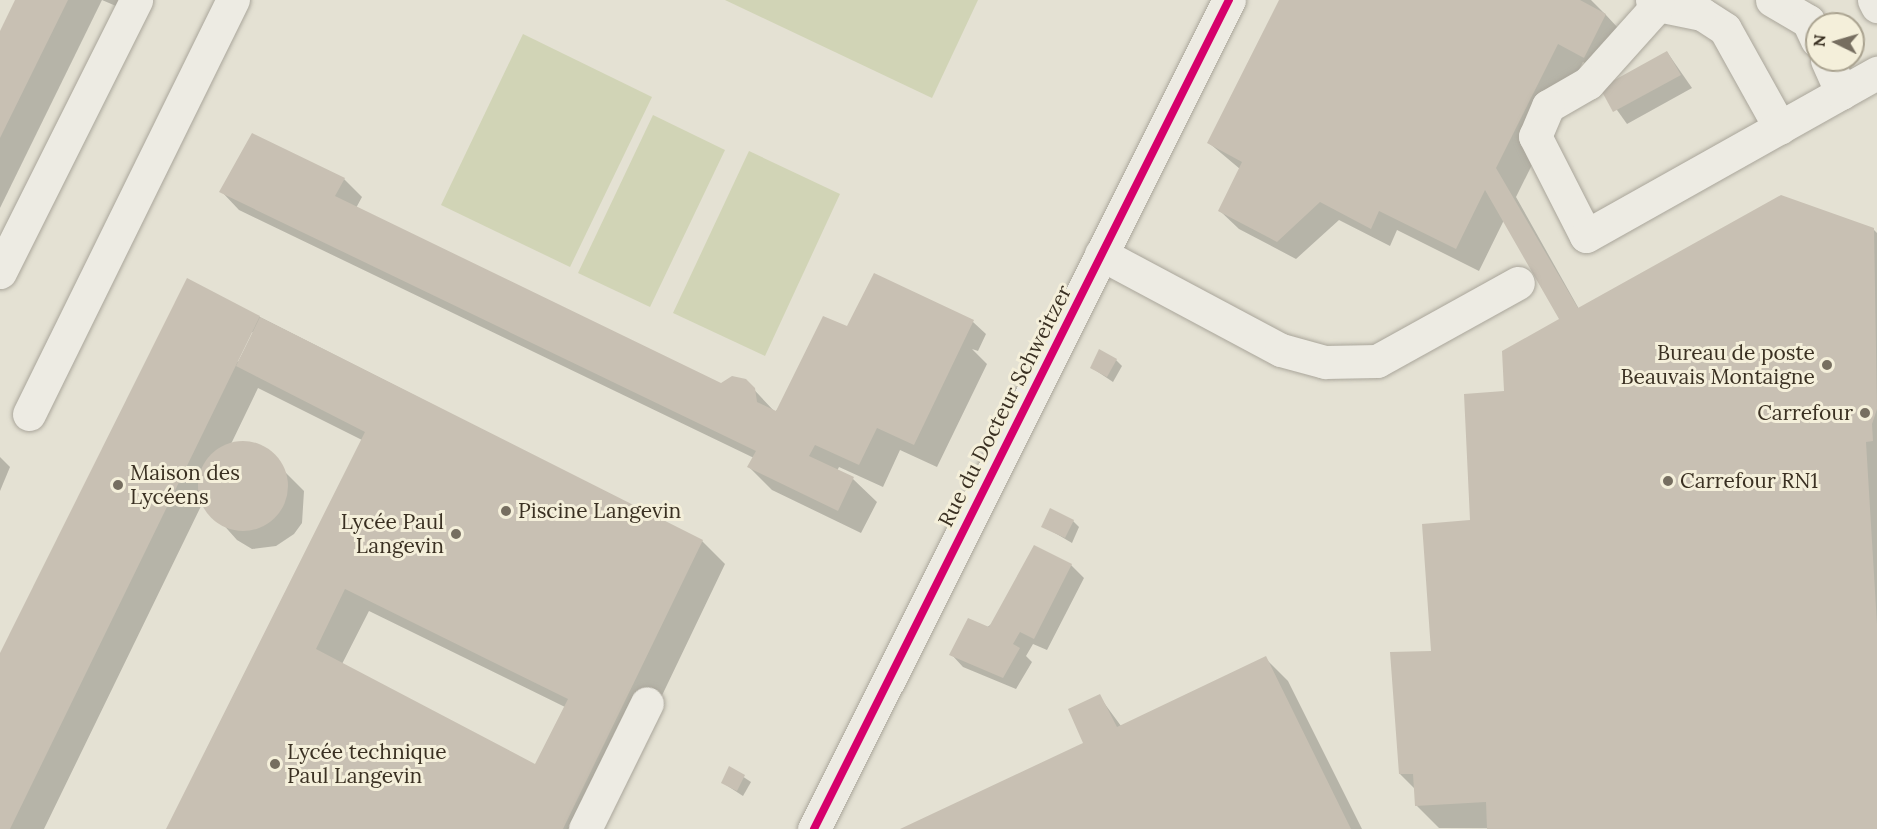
<!DOCTYPE html>
<html>
<head>
<meta charset="utf-8">
<style>
  body { margin:0 }
  #map { position:relative; width:1877px; height:829px; overflow:hidden; background:#e4e1d3; font-family:Lora,serif }
  div>[style] { position:absolute }
  [style*='--x'] { left:calc(var(--x)*1px); top:calc(var(--y)*1px); width:calc(var(--w)*1px); rotate:calc(var(--a)*1deg) }
  .green>* { inset:0; background:#d1d4b6 }
  .shadow>* { inset:0; background:#0003 }
  .building>* { inset:0; background:#c8c0b3 }
  .round { border-radius:50% }
  .roads { filter:drop-shadow(0 0 2px #aaa69b) drop-shadow(0 0 2px #aaa69b) }
  .minor>* { height:33px; margin:-16.5px; padding:0 16.5px; transform-origin:16.5px; border-radius:16.5px; background:#edebe3 }
  .cycleway>* { height:8px; margin:-4px; padding:0 4px; transform-origin:4px; border-radius:4px; background:#d6006c }
  .dots>* { width:16px; height:16px; translate:-50% -50%; box-sizing:border-box; border:3px solid #f4efda; border-radius:50% }
  span { translate:-50% -50%; white-space:nowrap; text-align:center; line-height:1.15; -webkit-text-stroke:6px #f4efda; paint-order:stroke }
  .poi-label { font-size:21px; color:#3a3022 }
  .right { translate:-100% -50%; text-align:right }
  .left { translate:0 -50%; text-align:left }
  .street-label { font-size:21px; color:#3a3022 }
  .north { position:absolute; left:1805px; top:12px; width:60px; height:60px; box-sizing:border-box; background:#f4efda; border:2px solid #aaa390; border-radius:50%; rotate:275deg; font-size:16px; font-weight:700; line-height:24px; text-align:center; color:#3a3022 }
  .north::after { content:''; display:block; margin:auto; width:21px; height:27px; background:#766e60; clip-path:polygon(50% 0,100% 100%,50% 72%,0 100%) }
</style>
</head>
<body>
<div id="map">
  <div class="green">
    <div style="clip-path:polygon(725px 0,978px 0,932px 98px)"></div>
    <div style="clip-path:polygon(523px 34px,652px 97px,570px 267px,441px 205px)"></div>
    <div style="clip-path:polygon(653px 115px,725px 150px,650px 307px,578px 273px)"></div>
    <div style="clip-path:polygon(749px 151px,840px 194px,765px 356px,673px 313px)"></div>
  </div>
  <div class="shadow">
    <div style="clip-path:polygon(17px 0,102px 0,0 208px,0 35px)"></div>
    <div style="clip-path:polygon(102px 0,119px 0,116px 6px)"></div>
    <div style="clip-path:polygon(1280px 0,1591px 0,1606px 15px,1618px 28px,1597px 69px,1583px 62px,1516px 197px,1579px 309px,1873px 229px,1877px 233px,1877px 829px,1439px 828px,1416px 805px,1415px 789px,1400px 774px,1506px 392px,1561px 319px,1504px 220px,1479px 271px,1397px 230px,1390px 246px,1339px 220px,1296px 259px,1239px 229px,1220px 211px,1240px 169px,1209px 143px)"></div>
    <div style="clip-path:polygon(1667px 52px,1692px 88px,1627px 124px,1602px 89px)"></div>
    <div style="clip-path:polygon(344px 179px,362px 197px,356px 208px,720px 384px,745px 380px,775px 412px,848px 328px,875px 275px,973px 322px,986px 334px,978px 351px,972px 349px,987px 364px,937px 467px,900px 450px,883px 487px,839px 467px,837px 471px,853px 479px,877px 502px,861px 533px,772px 490px,749px 467px,754px 458px,239px 210px,221px 191px)"></div>
    <div style="clip-path:polygon(evenodd,187px 280px,702px 541px,725px 564px,598px 829px,167px 829px,362px 440px,258px 388px,231px 444px,260px 447px,304px 491px,302px 523px,294px 534px,276px 546px,252px 549px,237px 540px,203px 502px,44px 829px,0 829px,0 656px,187px 280px,250px 331px,254px 333px,238px 362px,236px 361px,250px 331px,187px 280px,369px 611px,565px 707px,536px 766px,342px 664px,369px 611px)"></div>
    <div style="clip-path:polygon(1116px 360px,1122px 366px,1113px 382px,1092px 368px)"></div>
    <div style="clip-path:polygon(0 457px,10px 467px,0 491px)"></div>
    <div style="clip-path:polygon(1073px 521px,1079px 527px,1072px 543px,1043px 526px)"></div>
    <div style="clip-path:polygon(1071px 565px,1084px 578px,1047px 650px,1033px 644px,1026px 656px,1032px 662px,1016px 689px,963px 667px,951px 654px)"></div>
    <div style="clip-path:polygon(1265px 658px,1288px 681px,1362px 829px,903px 829px,1085px 743px,1099px 696px,1121px 726px)"></div>
    <div style="clip-path:polygon(730px 768px,751px 782px,743px 796px,723px 783px)"></div>
  </div>
  <div class="building">
    <div style="clip-path:polygon(15px 0,68px 0,0 138px,0 31px)"></div>
    <div style="clip-path:polygon(1279px 0,1580px 0,1606px 14px,1584px 58px,1558px 44px,1496px 168px,1578px 308px,1781px 195px,1874px 228px,1877px 409px,1872px 424px,1873px 441px,1866px 442px,1877px 624px,1877px 829px,1487px 829px,1486px 802px,1415px 806px,1413px 774px,1399px 774px,1390px 652px,1431px 651px,1422px 524px,1470px 520px,1464px 394px,1504px 391px,1502px 351px,1559px 319px,1485px 190px,1456px 249px,1379px 211px,1371px 229px,1320px 202px,1277px 242px,1218px 211px,1242px 162px,1207px 143px)"></div>
    <div style="clip-path:polygon(1667px 51px,1681px 75px,1613px 112px,1600px 88px)"></div>
    <div style="clip-path:polygon(252px 133px,345px 178px,335px 196px,721px 383px,732px 376px,746px 379px,755px 388px,757px 402px,776px 411px,823px 316px,847px 326px,874px 273px,974px 320px,914px 445px,877px 428px,859px 465px,815px 445px,809px 456px,854px 477px,838px 511px,747px 467px,756px 451px,219px 192px)"></div>
    <div style="clip-path:polygon(187px 278px,260px 316px,10px 829px,0 829px,0 653px)"></div>
    <div style="clip-path:polygon(evenodd,260px 317px,703px 540px,563px 829px,166px 829px,365px 432px,236px 366px,260px 317px,345px 589px,568px 699px,535px 764px,316px 649px,345px 589px)"></div>
    <div style="clip-path:polygon(1099px 349px,1117px 359px,1107px 377px,1090px 368px)"></div>
    <div class="round" style="left:198px;top:441px;width:90px;height:90px"></div>
    <div style="clip-path:polygon(1050px 508px,1074px 520px,1065px 538px,1041px 527px)"></div>
    <div style="clip-path:polygon(1034px 545px,1072px 564px,1034px 639px,1020px 632px,1013px 644px,1020px 648px,1003px 678px,949px 655px,968px 618px,989px 627px)"></div>
    <div style="clip-path:polygon(1266px 656px,1351px 829px,900px 829px,1083px 743px,1068px 709px,1100px 694px,1117px 727px)"></div>
    <div style="clip-path:polygon(729px 766px,745px 775px,737px 791px,721px 783px)"></div>
  </div>
  <div class="roads">
    <div class="minor">
      <div style="--x:1652;--y:0;--w:8;--a:40"></div>
      <div style="--x:1658;--y:5;--w:45;--a:11.6"></div>
      <div style="--x:1702;--y:14;--w:27;--a:33"></div>
      <div style="--x:1725;--y:29;--w:113;--a:60.9"></div>
      <div style="--x:1772;--y:0;--w:42;--a:30.3"></div>
      <div style="--x:1808;--y:21;--w:21;--a:65"></div>
      <div style="--x:1874;--y:0;--w:7;--a:63"></div>
      <div style="--x:1658;--y:5;--w:105;--a:131.9"></div>
      <div style="--x:1588;--y:83;--w:46;--a:150.1"></div>
      <div style="--x:1548;--y:106;--w:33;--a:113"></div>
      <div style="--x:1535;--y:136;--w:112;--a:63"></div>
      <div style="--x:1586;--y:236;--w:334;--a:-29.3"></div>
      <div style="--x:1827;--y:60;--w:36;--a:66"></div>
      <div style="--x:1101;--y:254;--w:204;--a:28.1"></div>
      <div style="--x:1281;--y:350;--w:46;--a:15.3"></div>
      <div style="--x:1325;--y:362;--w:52;--a:-1.1"></div>
      <div style="--x:1377;--y:361;--w:161;--a:-29"></div>
      <div style="--x:0;--y:272;--w:304;--a:-63.4"></div>
      <div style="--x:29;--y:414;--w:462;--a:-63.8"></div>
      <div style="--x:585;--y:829;--w:140;--a:-63.8"></div>
      <div style="--x:814;--y:829;--w:927;--a:-63.41"></div>
    </div>
  </div>
  <div class="cycleway">
    <div style="--x:814;--y:829;--w:927;--a:-63.41"></div>
  </div>
  <div class="dots">
    <div style="left:1827px;top:365px;background:#766e60"></div>
    <div style="left:1865px;top:413px;background:#766e60"></div>
    <div style="left:1668px;top:481px;background:#766e60"></div>
    <div style="left:118px;top:485px;background:#766e60"></div>
    <div style="left:506px;top:511px;background:#766e60"></div>
    <div style="left:456px;top:534px;background:#766e60"></div>
    <div style="left:275px;top:764px;background:#766e60"></div>
  </div>
  <div class="poi-label">
    <span class="right" style="left:1815px;top:365px">Bureau de poste<br>Beauvais Montaigne</span>
    <span class="right" style="left:1853px;top:413px">Carrefour</span>
    <span class="left" style="left:130px;top:485px">Maison des<br>Lycéens</span>
    <span class="left" style="left:1680px;top:481px">Carrefour RN1</span>
    <span class="left" style="left:518px;top:511px">Piscine Langevin</span>
    <span class="right" style="left:444px;top:534px">Lycée Paul<br>Langevin</span>
    <span class="left" style="left:287px;top:764px">Lycée technique<br>Paul Langevin</span>
  </div>
  <div class="street-label">
    <span style="left:1005px;top:406px;rotate:-63deg">Rue du Docteur Schweitzer</span>
  </div>
  <div class="north">N</div>
</div>
</body>
</html>
